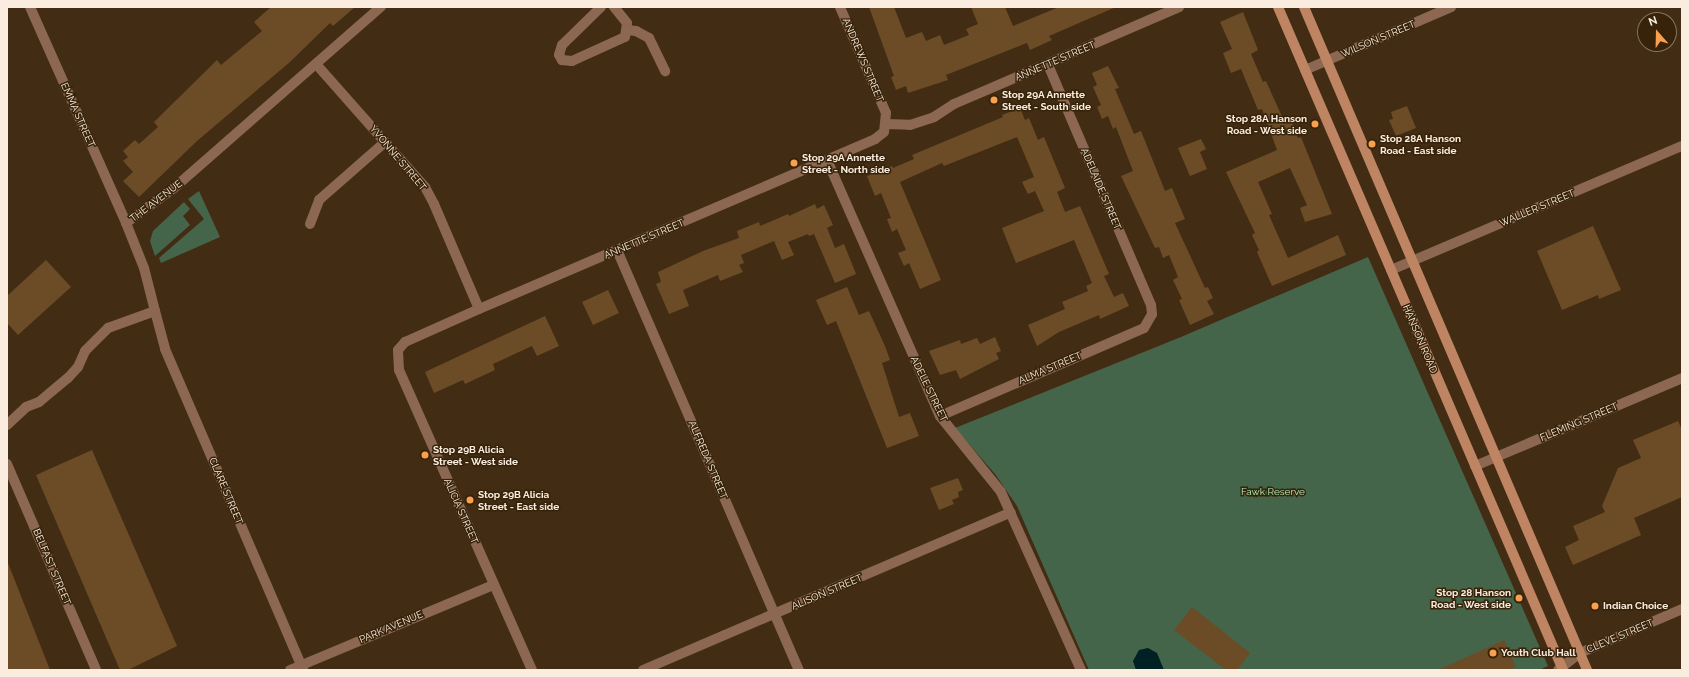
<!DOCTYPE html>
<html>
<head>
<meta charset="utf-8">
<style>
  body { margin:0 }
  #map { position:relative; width:1689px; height:677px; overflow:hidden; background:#422d14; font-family:Raleway,sans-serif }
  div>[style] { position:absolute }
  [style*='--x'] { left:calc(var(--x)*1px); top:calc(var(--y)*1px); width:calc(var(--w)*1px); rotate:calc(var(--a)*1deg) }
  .green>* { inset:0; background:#45654a }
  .water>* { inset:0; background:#002123 }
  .building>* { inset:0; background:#6b4c26 }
  .street>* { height:10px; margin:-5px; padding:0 5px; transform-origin:5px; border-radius:5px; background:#8c6752 }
  .secondary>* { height:10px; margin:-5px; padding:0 5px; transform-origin:5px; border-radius:5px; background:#bf8462 }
  .dots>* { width:11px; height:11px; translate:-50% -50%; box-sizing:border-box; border:2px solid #37230a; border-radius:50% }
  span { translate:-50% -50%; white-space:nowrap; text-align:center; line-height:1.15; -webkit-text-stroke:3px #37230a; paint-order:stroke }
  .street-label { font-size:10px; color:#faeddf }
  .poi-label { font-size:10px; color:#faeddf; font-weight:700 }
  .left { translate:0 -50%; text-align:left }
  .right { translate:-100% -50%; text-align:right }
  .park-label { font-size:10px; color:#b2f2bc }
  .frame { position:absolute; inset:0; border:8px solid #faeddf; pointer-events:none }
  .north { position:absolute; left:1637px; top:12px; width:40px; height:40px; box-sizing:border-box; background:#37230a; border:1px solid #85745f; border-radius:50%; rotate:340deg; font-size:11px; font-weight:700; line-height:16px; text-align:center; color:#faeddf }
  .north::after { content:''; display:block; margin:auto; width:14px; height:18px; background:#f9a04c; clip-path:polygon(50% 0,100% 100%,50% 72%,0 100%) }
</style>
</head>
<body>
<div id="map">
  <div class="green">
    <div style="clip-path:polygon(199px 191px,220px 237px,161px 263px,159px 258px,204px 219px,188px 199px)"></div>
    <div style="clip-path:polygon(184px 202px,190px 209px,183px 216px,190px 225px,155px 256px,150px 241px,153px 231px)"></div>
    <div style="clip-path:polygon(1368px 257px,1548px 666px,1539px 670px,1089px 670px,1017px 506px,995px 474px,955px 428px,1181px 337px)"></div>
  </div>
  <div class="water">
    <div style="clip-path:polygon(1148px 648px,1157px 653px,1164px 670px,1136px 670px,1133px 661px,1139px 650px)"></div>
  </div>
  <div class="building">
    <div style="clip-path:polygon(271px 7px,355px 7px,333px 26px,330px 23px,290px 62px,197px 141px,139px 197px,123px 181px,133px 172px,123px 161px,128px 157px,123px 151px,135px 140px,139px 144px,158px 127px,154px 122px,217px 60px,221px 65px,262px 31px,254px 22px)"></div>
    <div style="clip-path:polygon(869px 7px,894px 7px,906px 38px,922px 32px,926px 41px,940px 35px,944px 45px,969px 35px,966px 29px,978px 24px,971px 7px,1005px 7px,1013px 26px,1059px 7px,1116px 7px,1049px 36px,1052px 40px,1030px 50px,1027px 43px,946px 75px,948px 80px,908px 93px,906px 86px,896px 90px,891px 77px,894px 76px)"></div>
    <div style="clip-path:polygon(1243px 12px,1258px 50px,1251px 54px,1263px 82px,1266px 81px,1284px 121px,1291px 119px,1298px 138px,1301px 137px,1332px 214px,1305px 222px,1300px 208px,1307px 205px,1290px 168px,1258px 182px,1272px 214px,1269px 215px,1288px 258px,1338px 235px,1346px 255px,1272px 286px,1257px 252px,1259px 250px,1252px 235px,1255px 233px,1226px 172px,1277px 150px,1262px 109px,1258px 110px,1241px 69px,1231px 73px,1223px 53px,1232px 49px,1220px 22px)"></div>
    <div style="clip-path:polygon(1108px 66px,1119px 88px,1115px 89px,1134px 134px,1141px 131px,1165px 191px,1172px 188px,1185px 219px,1175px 223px,1205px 288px,1208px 287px,1213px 298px,1207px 301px,1214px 314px,1190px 325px,1179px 300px,1182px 299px,1173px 280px,1178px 277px,1169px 255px,1163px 258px,1159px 247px,1155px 248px,1121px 176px,1133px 171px,1116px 127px,1113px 129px,1108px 116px,1102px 119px,1097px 107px,1101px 105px,1093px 87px,1097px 85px,1092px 73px)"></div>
    <div style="clip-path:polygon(1407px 106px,1416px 128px,1396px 136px,1389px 120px,1393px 119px,1391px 112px)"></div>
    <div style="clip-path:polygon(1020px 108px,1025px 120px,1029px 118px,1038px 140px,1044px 137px,1065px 188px,1057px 192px,1065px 212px,1080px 206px,1109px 274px,1104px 276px,1114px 297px,1123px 293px,1129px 306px,1100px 319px,1099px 315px,1059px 332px,1037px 346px,1028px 325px,1065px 309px,1062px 302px,1088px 291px,1086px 286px,1092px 283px,1074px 240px,1016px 263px,1002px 228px,1044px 211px,1035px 191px,1028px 194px,1022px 182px,1034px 177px,1017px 137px,944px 166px,942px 163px,900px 182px,941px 280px,920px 289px,909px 263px,904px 266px,898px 253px,906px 250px,897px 229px,892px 232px,887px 219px,891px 218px,881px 193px,875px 196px,867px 176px,892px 166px,893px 168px,914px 159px,912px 155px,1003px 117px,1002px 115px)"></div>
    <div style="clip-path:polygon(1201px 139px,1206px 149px,1200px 152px,1207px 169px,1190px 176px,1178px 148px)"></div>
    <div style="clip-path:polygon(815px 204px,817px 209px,824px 205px,833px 225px,827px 228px,835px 248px,844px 244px,856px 274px,835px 283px,814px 234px,809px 236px,808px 234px,788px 242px,794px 255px,782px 260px,774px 241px,741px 255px,744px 263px,739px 265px,743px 272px,720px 281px,718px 275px,683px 290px,689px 306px,669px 314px,656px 284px,661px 282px,658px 272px,703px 251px,739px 238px,737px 231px,759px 222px,760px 226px,788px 214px,789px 216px)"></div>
    <div style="clip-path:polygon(1593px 226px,1621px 290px,1599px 299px,1598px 295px,1562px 310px,1537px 251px)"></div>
    <div style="clip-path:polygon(46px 260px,71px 287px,18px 335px,7px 323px,7px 296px)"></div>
    <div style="clip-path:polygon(847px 287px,859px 315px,869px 311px,885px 346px,890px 360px,882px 363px,899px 417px,910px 413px,919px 436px,887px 448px,836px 321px,827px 325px,816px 300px)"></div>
    <div style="clip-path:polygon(608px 290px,619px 313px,593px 325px,582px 302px)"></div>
    <div style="clip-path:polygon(545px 316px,559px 346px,537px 356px,532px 346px,493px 364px,495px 370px,465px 384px,463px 380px,434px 393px,425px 372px)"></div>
    <div style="clip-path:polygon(995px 337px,1001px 351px,996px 353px,999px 359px,960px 379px,956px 370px,940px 375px,929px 351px,960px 340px,961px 344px,977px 338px,980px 344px)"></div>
    <div style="clip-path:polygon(1678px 421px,1682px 430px,1682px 497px,1634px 518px,1641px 535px,1573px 565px,1565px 547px,1579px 540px,1573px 526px,1605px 512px,1602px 506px,1618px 468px,1641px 458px,1633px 440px)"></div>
    <div style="clip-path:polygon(92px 450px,177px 646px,128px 670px,120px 670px,36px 475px)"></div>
    <div style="clip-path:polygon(958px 478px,963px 490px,958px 492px,959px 497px,952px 500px,954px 504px,939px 510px,930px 488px)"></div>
    <div style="clip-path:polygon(8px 563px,50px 670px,7px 670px)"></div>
    <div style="clip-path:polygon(1192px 607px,1250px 653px,1237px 670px,1226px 670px,1174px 630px)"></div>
    <div style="clip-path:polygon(1504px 640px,1516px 667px,1508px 670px,1438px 670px)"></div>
  </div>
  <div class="street">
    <div style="--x:30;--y:7;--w:236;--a:66"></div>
    <div style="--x:601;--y:7;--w:54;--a:135.7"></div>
    <div style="--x:562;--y:45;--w:10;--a:107"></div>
    <div style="--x:559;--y:55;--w:6;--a:59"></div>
    <div style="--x:562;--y:60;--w:10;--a:6"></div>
    <div style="--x:572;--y:61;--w:58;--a:-24.4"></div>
    <div style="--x:625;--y:37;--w:14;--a:-82"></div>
    <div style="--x:627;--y:23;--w:21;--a:-129"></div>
    <div style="--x:627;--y:30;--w:9;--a:6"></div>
    <div style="--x:636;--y:31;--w:15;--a:28"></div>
    <div style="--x:649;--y:38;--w:37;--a:64"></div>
    <div style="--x:316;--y:64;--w:164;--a:48.5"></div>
    <div style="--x:425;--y:187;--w:19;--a:62"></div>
    <div style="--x:434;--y:204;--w:114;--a:66.8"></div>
    <div style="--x:1305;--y:70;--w:159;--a:-23.3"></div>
    <div style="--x:886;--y:124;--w:24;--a:2"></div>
    <div style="--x:910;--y:125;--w:25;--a:-18"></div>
    <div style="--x:934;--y:117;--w:24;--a:-33"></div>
    <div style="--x:954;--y:104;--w:245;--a:-23.3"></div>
    <div style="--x:827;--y:160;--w:280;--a:66.2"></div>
    <div style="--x:940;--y:416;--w:97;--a:51.2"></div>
    <div style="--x:1001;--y:492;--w:195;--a:65.8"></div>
    <div style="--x:310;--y:224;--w:26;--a:-69"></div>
    <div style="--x:319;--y:200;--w:88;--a:-41.3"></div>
    <div style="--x:617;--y:250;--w:458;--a:66.6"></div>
    <div style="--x:1391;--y:270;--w:316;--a:-23.1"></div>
    <div style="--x:155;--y:311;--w:39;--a:75"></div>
    <div style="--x:165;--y:349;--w:349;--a:66.7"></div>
    <div style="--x:940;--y:416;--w:222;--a:-23.3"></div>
    <div style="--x:1144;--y:328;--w:16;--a:-60"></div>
    <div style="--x:1152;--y:314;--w:9;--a:-96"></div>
    <div style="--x:1151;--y:305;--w:261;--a:-113.2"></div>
    <div style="--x:7;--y:425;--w:26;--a:-43"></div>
    <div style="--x:26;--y:407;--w:14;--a:-21"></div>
    <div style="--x:39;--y:402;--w:38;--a:-40"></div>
    <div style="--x:68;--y:378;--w:15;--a:-48"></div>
    <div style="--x:78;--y:367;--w:17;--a:-66"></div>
    <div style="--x:85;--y:351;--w:33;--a:-45"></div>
    <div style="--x:108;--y:328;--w:50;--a:-19.9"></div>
    <div style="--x:155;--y:311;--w:44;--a:-104.3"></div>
    <div style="--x:144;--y:268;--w:48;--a:-111.8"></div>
    <div style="--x:126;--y:223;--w:59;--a:-36.1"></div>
    <div style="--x:174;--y:188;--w:275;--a:-41.2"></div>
    <div style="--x:7;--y:464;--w:224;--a:66.6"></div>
    <div style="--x:1475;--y:466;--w:225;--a:-23"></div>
    <div style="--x:290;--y:670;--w:220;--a:-22.7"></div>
    <div style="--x:532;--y:670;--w:328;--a:-113.9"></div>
    <div style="--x:399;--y:370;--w:20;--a:-93"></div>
    <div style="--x:398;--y:350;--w:11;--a:-49"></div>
    <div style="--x:405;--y:342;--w:81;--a:-24"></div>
    <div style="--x:479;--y:309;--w:431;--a:-23.2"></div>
    <div style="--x:875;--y:139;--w:11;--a:-38"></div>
    <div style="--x:884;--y:132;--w:19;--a:-84"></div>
    <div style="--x:886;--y:113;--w:116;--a:-113.5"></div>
    <div style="--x:643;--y:670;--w:400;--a:-23.2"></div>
    <div style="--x:1558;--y:670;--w:28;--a:-38"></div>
    <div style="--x:1580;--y:653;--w:111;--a:-23.3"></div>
  </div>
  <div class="secondary">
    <div style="--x:1278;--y:7;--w:722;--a:66.74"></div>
    <div style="--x:1304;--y:7;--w:721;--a:66.88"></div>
  </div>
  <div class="dots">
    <div style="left:994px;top:100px;background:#f9a04c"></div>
    <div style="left:1315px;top:124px;background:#f9a04c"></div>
    <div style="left:1372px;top:144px;background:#f9a04c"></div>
    <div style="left:794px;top:163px;background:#f9a04c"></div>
    <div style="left:425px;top:455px;background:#f9a04c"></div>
    <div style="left:470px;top:500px;background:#f9a04c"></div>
    <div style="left:1519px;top:598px;background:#f9a04c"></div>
    <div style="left:1595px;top:606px;background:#f9a04c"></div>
    <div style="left:1493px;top:653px;background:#f9a04c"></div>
  </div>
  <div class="street-label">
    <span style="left:1378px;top:39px;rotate:-23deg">WILSON STREET</span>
    <span style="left:863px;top:60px;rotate:67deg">ANDREWS STREET</span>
    <span style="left:1055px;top:61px;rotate:-23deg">ANNETTE STREET</span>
    <span style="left:78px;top:115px;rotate:66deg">EMMA STREET</span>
    <span style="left:398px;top:158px;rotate:50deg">YVONNE STREET</span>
    <span style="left:1101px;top:189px;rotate:67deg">ADELAIDE STREET</span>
    <span style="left:156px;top:201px;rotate:-37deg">THE AVENUE</span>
    <span style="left:1537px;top:208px;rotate:-23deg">WALLER STREET</span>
    <span style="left:644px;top:239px;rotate:-23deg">ANNETTE STREET</span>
    <span style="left:1420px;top:339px;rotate:67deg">HANSON ROAD</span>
    <span style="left:1050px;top:368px;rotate:-23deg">ALMA STREET</span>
    <span style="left:929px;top:389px;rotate:64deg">ADELE STREET</span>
    <span style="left:1579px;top:422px;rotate:-23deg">FLEMING STREET</span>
    <span style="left:708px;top:460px;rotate:67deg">ALFREDA STREET</span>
    <span style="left:226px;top:491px;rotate:67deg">CLARE STREET</span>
    <span style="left:461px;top:511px;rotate:66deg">ALICIA STREET</span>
    <span style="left:52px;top:567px;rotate:67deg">BELFAST STREET</span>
    <span style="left:827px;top:592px;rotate:-23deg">ALISON STREET</span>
    <span style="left:391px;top:627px;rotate:-23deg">PARK AVENUE</span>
    <span style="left:1620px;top:636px;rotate:-23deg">CLEVE STREET</span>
  </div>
  <div class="poi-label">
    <span class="left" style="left:1002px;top:100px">Stop 29A Annette<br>Street - South side</span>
    <span class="right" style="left:1307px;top:124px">Stop 28A Hanson<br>Road - West side</span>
    <span class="left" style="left:1380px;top:144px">Stop 28A Hanson<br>Road - East side</span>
    <span class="left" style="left:802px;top:163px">Stop 29A Annette<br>Street - North side</span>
    <span class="left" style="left:433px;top:455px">Stop 29B Alicia<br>Street - West side</span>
    <span class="left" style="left:478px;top:500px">Stop 29B Alicia<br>Street - East side</span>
    <span class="right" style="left:1511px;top:598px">Stop 28 Hanson<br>Road - West side</span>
    <span class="left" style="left:1603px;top:606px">Indian Choice</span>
    <span class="left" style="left:1501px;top:653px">Youth Club Hall</span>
  </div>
  <div class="park-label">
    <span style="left:1273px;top:492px">Fawk Reserve</span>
  </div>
  <div class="frame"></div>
  <div class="north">N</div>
</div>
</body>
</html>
